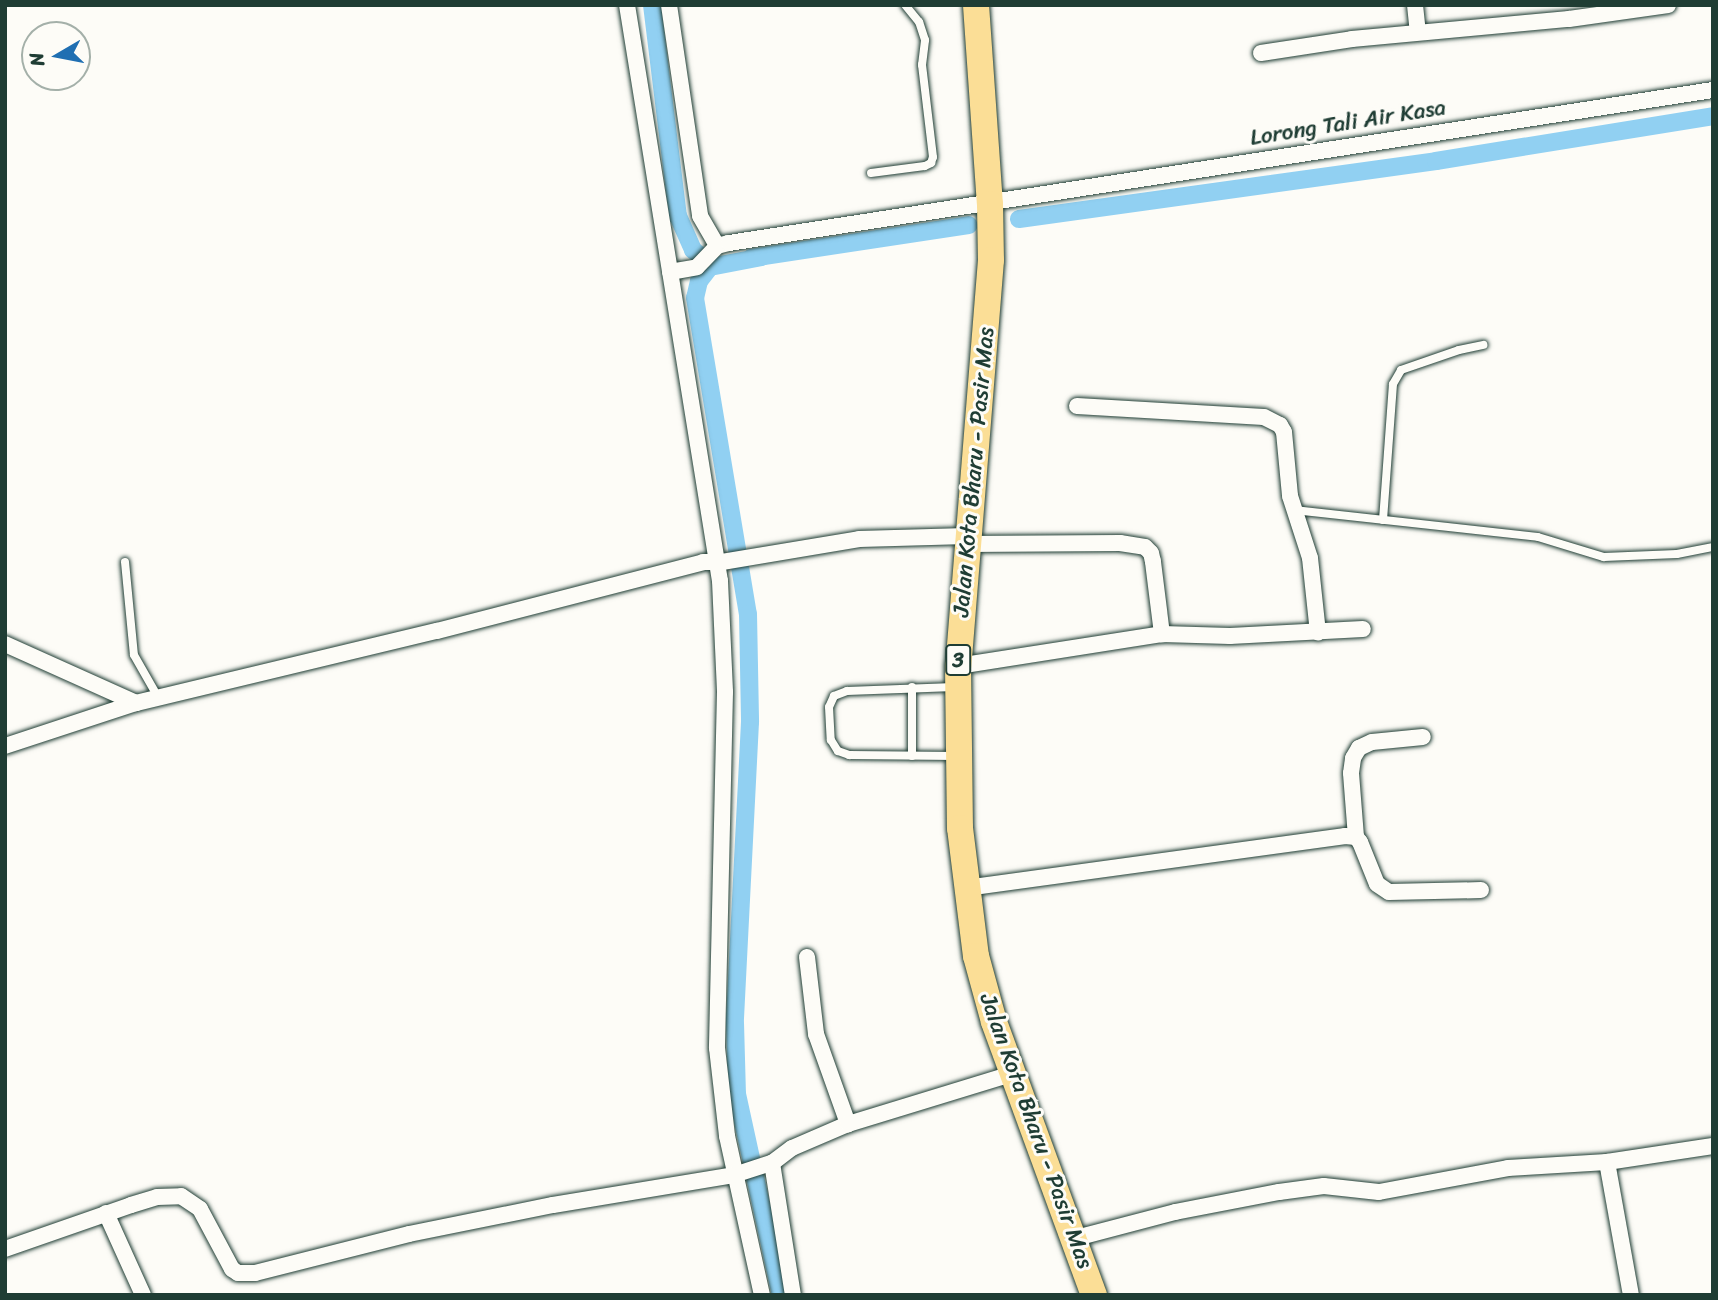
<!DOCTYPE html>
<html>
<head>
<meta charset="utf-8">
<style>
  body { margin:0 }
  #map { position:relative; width:1718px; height:1300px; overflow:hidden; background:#fdfcf7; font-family:Sriracha,sans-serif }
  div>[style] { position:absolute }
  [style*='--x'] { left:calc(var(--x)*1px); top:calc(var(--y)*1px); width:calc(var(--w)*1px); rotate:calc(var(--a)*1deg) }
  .canal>* { height:18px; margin:-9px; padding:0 9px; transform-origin:9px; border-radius:9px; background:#91d0f2 }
  .roads { filter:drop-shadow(0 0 2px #1f3d34) drop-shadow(0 0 2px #1f3d34) }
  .service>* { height:8px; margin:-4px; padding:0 4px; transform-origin:4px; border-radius:4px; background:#fdfcf7 }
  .minor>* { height:16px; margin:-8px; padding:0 8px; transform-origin:8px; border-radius:8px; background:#fdfcf7 }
  .trunk>* { height:26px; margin:-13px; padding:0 13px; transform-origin:13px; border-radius:13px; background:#fbde96 }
  span { translate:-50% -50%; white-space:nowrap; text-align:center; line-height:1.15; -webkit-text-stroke:6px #fdfcf7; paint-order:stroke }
  .shield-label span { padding:2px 5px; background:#fdfcf7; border:2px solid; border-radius:5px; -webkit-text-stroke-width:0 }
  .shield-label { font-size:21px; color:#1f3d34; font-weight:700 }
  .street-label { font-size:23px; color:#1f3d34 }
  .frame { position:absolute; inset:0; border:7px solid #1f3d34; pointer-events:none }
  .north { position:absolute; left:21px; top:21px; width:70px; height:70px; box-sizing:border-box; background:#fdfcf7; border:2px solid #a4b0a9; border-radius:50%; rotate:260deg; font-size:19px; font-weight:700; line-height:28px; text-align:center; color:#1f3d34 }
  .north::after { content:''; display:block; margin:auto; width:24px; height:32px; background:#1f6fb2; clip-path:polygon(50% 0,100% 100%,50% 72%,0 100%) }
</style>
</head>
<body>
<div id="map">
  <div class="canal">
    <div style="--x:652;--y:5;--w:213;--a:83"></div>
    <div style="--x:678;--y:216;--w:37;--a:66"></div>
    <div style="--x:693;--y:250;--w:11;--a:38"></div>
    <div style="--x:1019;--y:219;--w:421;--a:-7.9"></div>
    <div style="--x:1436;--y:161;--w:281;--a:-9.2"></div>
    <div style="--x:762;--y:257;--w:53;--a:169.1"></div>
    <div style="--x:710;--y:267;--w:18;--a:128"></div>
    <div style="--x:699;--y:281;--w:17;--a:103"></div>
    <div style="--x:695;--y:298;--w:320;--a:80.5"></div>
    <div style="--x:748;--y:614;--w:108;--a:88.9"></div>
    <div style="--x:750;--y:722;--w:301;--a:92.9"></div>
    <div style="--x:735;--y:1023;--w:71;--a:88.4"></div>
    <div style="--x:737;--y:1094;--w:206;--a:77.7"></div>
    <div style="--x:751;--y:258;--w:220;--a:-8.6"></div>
  </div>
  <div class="roads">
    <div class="service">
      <div style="--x:871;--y:173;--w:54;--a:-7.4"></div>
      <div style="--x:925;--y:166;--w:7;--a:-27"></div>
      <div style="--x:931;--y:163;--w:6;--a:-72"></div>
      <div style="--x:933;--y:157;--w:93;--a:-96.8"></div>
      <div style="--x:922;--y:65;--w:25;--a:-83"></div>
      <div style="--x:925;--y:40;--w:19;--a:-108"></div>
      <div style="--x:919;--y:22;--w:22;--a:-129"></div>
      <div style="--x:1294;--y:510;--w:245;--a:6.3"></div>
      <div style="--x:1538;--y:537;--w:69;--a:16.9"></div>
      <div style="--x:1604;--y:557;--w:73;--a:-2.4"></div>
      <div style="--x:1677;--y:554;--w:37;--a:-11"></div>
      <div style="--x:1383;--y:520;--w:136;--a:-85.8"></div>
      <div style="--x:1393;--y:384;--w:16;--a:-60"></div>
      <div style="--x:1401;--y:370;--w:61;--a:-19"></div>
      <div style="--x:1459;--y:350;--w:25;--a:-12"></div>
      <div style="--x:125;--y:562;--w:93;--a:84.5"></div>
      <div style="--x:134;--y:655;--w:48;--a:60.3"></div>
      <div style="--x:954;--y:687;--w:107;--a:177.9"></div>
      <div style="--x:847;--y:691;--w:14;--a:159"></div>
      <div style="--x:834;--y:696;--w:12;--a:114"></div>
      <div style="--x:829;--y:707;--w:33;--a:87"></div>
      <div style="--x:831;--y:740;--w:13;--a:58"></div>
      <div style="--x:838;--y:751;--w:12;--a:20"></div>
      <div style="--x:849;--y:755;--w:107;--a:0.5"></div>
      <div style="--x:912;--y:756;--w:69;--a:-90"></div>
    </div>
    <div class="minor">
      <div style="--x:627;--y:5;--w:583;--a:80.83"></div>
      <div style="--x:720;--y:581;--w:111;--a:87.4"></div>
      <div style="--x:725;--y:692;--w:356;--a:91.3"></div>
      <div style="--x:717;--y:1048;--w:89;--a:83.5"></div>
      <div style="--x:727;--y:1136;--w:163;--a:77.6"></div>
      <div style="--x:669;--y:5;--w:213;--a:81.6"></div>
      <div style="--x:700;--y:216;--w:34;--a:60"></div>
      <div style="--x:1415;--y:5;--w:27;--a:84"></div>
      <div style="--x:1261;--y:53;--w:92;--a:-8.7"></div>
      <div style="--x:1352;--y:39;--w:218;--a:-5.3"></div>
      <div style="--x:1569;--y:19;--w:100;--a:-8"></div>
      <div style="--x:670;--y:272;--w:27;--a:-10"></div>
      <div style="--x:697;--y:267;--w:29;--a:-46"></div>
      <div style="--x:717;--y:246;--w:12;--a:-14"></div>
      <div style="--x:729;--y:243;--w:996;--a:-8.84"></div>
      <div style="--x:1077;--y:406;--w:187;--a:3.4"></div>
      <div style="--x:1264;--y:417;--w:18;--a:27"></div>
      <div style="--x:1280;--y:425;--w:8;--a:60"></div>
      <div style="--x:1284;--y:432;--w:64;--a:84.6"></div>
      <div style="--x:1290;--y:496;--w:65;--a:72.1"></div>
      <div style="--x:1310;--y:558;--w:75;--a:83.9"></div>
      <div style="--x:966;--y:544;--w:154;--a:-0.4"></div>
      <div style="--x:1120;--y:543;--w:25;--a:9"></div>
      <div style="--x:1145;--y:547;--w:8;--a:45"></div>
      <div style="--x:1151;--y:553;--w:9;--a:77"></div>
      <div style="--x:1153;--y:562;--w:73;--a:82.9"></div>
      <div style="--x:5;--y:644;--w:144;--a:24.2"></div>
      <div style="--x:958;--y:666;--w:206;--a:-8.9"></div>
      <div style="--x:1162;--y:634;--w:68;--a:1.7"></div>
      <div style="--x:1230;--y:636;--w:133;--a:-3"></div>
      <div style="--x:5;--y:746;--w:138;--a:-18.2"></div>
      <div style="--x:136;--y:703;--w:309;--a:-13.5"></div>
      <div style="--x:437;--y:631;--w:275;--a:-14.5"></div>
      <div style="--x:703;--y:562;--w:19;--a:0"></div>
      <div style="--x:722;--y:562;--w:139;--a:-9.5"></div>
      <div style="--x:859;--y:539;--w:108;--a:-1.6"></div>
      <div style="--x:1356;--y:837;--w:64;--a:-94.5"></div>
      <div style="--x:1351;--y:773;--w:15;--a:-82"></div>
      <div style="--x:1353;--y:758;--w:12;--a:-59"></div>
      <div style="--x:1359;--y:748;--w:14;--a:-25"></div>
      <div style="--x:1372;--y:742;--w:51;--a:-5.6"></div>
      <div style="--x:966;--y:888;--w:383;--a:-7.8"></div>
      <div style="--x:1345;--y:836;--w:11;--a:5"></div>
      <div style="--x:1356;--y:837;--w:6;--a:51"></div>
      <div style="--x:1360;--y:842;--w:45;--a:68"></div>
      <div style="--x:1377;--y:884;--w:14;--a:34"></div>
      <div style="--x:1389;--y:892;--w:92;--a:-1.2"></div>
      <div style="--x:807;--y:957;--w:78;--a:83.3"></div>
      <div style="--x:816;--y:1034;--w:96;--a:70.4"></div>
      <div style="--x:1607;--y:1162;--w:135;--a:79.8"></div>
      <div style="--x:772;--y:1163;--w:134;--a:81"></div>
      <div style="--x:106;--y:1213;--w:90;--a:65.7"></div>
      <div style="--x:1076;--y:1238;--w:102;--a:-14.7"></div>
      <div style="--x:1175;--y:1212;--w:106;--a:-10.9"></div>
      <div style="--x:1279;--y:1192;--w:45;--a:-7.6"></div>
      <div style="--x:1324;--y:1186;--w:55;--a:6.2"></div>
      <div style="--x:1379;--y:1192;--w:131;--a:-10.5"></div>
      <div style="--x:1508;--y:1168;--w:99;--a:-3.5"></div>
      <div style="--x:1607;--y:1162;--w:107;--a:-8.6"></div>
      <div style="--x:5;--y:1249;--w:133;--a:-19.2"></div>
      <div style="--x:131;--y:1205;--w:27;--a:-17"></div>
      <div style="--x:157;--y:1197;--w:24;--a:-2"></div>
      <div style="--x:181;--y:1196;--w:23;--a:34"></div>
      <div style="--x:200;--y:1209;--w:68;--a:61.9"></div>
      <div style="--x:232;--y:1269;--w:7;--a:34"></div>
      <div style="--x:238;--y:1273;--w:17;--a:0"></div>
      <div style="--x:255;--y:1273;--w:159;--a:-14.2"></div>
      <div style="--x:409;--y:1234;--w:147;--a:-11.4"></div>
      <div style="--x:553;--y:1205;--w:183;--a:-9.4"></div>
      <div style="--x:734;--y:1175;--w:40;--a:-18"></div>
      <div style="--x:772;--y:1163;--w:25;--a:-37"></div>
      <div style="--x:792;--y:1148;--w:61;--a:-23.2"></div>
      <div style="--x:848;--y:1124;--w:171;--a:-17"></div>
    </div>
    <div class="trunk">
      <div style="--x:976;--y:5;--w:199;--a:86"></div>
      <div style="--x:990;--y:204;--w:56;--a:89"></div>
      <div style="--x:991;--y:260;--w:407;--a:94.6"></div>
      <div style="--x:958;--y:666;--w:162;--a:89.3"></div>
      <div style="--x:960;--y:828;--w:129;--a:82.9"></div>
      <div style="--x:976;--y:956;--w:68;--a:74.7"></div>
      <div style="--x:994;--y:1022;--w:291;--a:69.9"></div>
    </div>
  </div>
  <div class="shield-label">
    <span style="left:958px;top:660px">3</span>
  </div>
  <div class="street-label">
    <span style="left:1348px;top:123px;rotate:-9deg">Lorong Tali Air Kasa</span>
    <span style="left:974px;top:472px;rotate:-85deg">Jalan Kota Bharu - Pasir Mas</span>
    <span style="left:1036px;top:1131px;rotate:70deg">Jalan Kota Bharu - Pasir Mas</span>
  </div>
  <div class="frame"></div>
  <div class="north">N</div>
</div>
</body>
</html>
